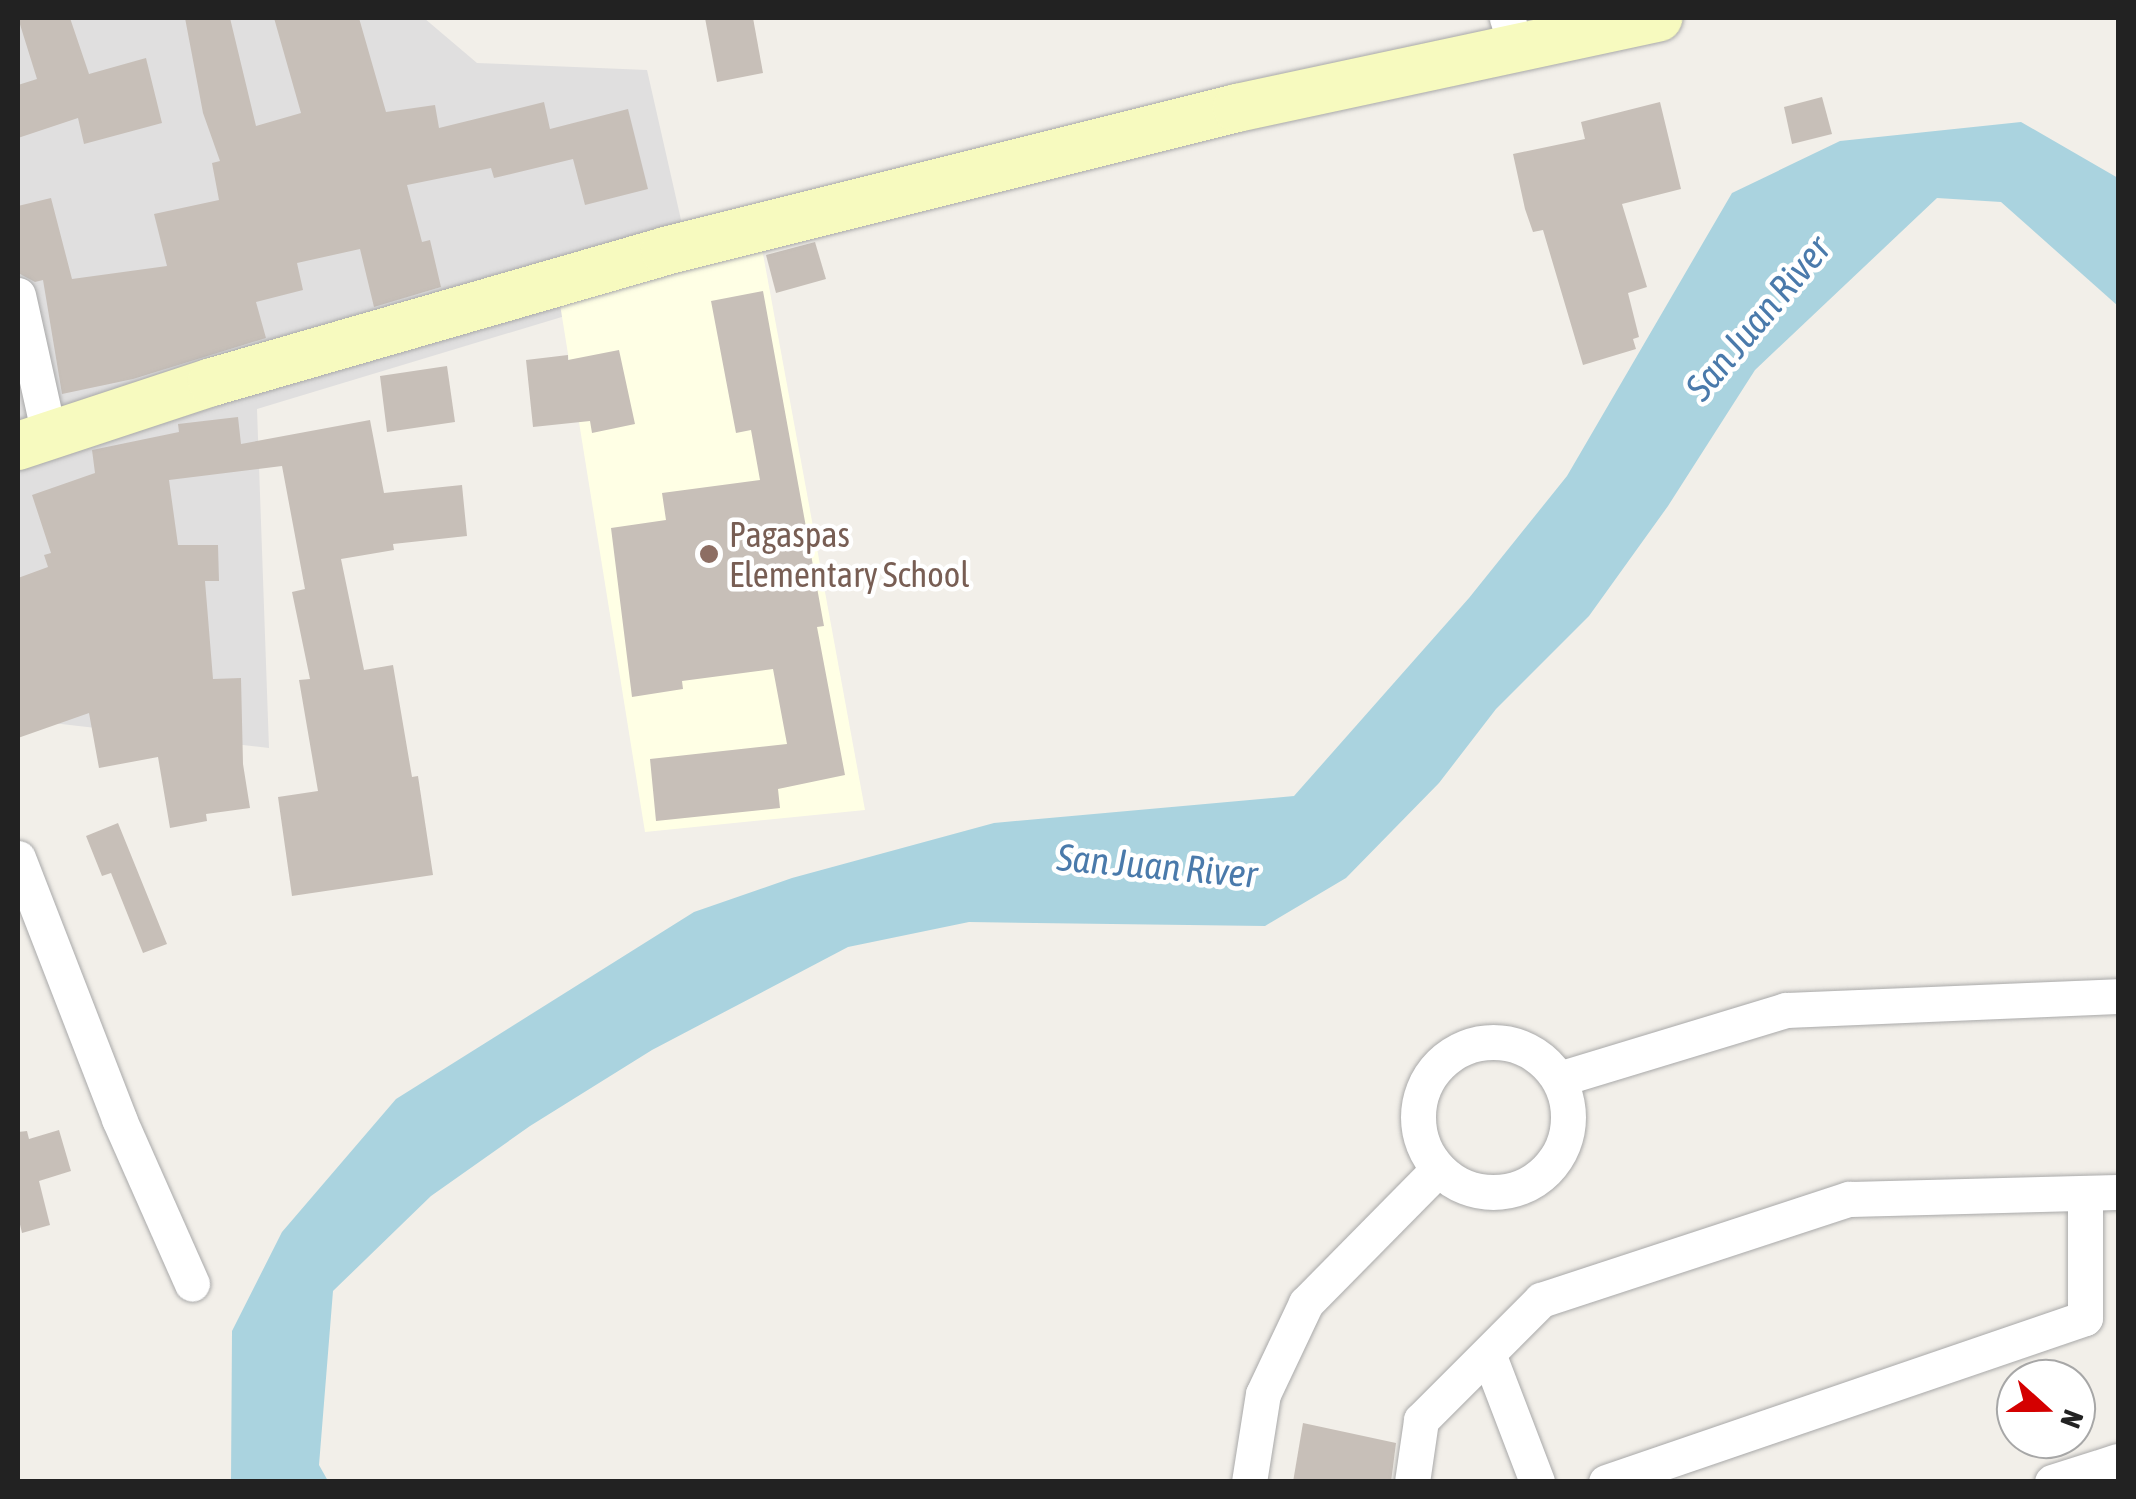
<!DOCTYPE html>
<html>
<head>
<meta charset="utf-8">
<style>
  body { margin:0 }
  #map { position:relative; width:2136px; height:1499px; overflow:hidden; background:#f2efe9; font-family:"Asap Condensed",sans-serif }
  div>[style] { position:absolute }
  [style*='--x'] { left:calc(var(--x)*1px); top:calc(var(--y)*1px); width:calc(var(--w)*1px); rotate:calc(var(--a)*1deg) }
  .residential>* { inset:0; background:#e0dfdf }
  .education>* { inset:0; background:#ffffe5 }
  .water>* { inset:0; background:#aad3df }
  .building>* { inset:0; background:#c7bfb8 }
  .roads { filter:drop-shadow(0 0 2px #a9a9a9) drop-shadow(0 0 2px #a9a9a9) }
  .street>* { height:35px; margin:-17.5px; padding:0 17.5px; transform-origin:17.5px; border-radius:17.5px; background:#fff }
  .street>.ring { margin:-17.5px; padding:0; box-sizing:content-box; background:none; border:35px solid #fff; border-radius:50% }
  .secondary>* { height:48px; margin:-24px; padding:0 24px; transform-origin:24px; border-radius:24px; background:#f7fabf }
  .dots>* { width:28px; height:28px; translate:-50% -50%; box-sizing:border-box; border:5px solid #fff; border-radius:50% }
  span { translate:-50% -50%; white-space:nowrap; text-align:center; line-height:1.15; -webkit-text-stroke:9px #fff; paint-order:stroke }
  .education-label { font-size:35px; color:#785e54 }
  .left { translate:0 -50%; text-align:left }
  .water-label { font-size:38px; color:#4a7aab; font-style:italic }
  .frame { position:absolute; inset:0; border:20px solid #222; pointer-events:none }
  .north { position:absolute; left:1996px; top:1359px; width:100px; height:100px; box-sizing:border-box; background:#fff; border:2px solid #a7a7a7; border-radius:50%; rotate:111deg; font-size:28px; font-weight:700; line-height:40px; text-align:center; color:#222 }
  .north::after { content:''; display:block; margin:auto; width:35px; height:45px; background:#d40000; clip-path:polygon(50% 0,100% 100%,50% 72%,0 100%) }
</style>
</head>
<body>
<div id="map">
  <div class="residential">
    <div style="clip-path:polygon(18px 18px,424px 18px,477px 63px,647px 70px,694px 277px,257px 409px,269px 748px,18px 719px)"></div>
  </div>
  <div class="education">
    <div style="clip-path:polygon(761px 243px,865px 810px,645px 832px,559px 298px)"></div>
  </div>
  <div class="water">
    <div style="clip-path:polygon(2021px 122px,2118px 178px,2118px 306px,2001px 202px,1937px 198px,1755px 370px,1668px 506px,1589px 616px,1496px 709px,1439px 783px,1346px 878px,1265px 926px,969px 922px,848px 947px,652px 1050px,530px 1126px,431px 1196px,333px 1291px,319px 1465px,328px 1481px,231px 1481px,232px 1331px,282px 1232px,396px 1099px,694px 912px,792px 878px,994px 823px,1294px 796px,1469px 598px,1567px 476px,1732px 193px,1840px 141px)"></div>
  </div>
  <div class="building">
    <div style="clip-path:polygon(18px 18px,70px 18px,89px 74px,146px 58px,162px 123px,84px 144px,78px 118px,18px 138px,18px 85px,37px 79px)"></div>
    <div style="clip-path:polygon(185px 18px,230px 18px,256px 126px,301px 113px,274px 18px,359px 18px,386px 112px,435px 105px,439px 128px,544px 102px,550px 129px,628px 109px,648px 189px,585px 205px,573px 159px,494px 178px,491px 168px,407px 185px,422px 242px,430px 240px,441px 287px,374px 307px,360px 249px,297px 263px,303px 290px,256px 302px,266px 338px,133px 379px,62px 394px,43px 280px,35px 282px,20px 274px,18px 266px,18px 206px,51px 198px,72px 279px,167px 266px,154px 214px,219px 200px,212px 163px,220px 161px,203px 113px)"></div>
    <div style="clip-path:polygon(705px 18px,753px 18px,763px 73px,717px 82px)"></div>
    <div style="clip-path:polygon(1822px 97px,1832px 134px,1792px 144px,1784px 107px)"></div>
    <div style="clip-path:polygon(1660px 102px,1681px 189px,1622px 204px,1647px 287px,1628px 293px,1639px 337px,1633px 339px,1636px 349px,1583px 365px,1543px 230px,1533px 232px,1525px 209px,1513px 154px,1585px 139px,1581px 122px)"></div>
    <div style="clip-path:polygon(815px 242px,826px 279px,776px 293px,766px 255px)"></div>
    <div style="clip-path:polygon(763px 291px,824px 626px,817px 627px,845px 775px,778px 789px,780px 808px,656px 821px,650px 759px,787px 744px,773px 669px,682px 681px,683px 689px,632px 697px,611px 528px,666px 520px,662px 493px,760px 480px,751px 430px,736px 433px,711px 301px)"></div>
    <div style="clip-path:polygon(619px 350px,635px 424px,592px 433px,590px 421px,533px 427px,526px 360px,568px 355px,568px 360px)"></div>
    <div style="clip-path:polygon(447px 366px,455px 422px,387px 432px,380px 376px)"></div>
    <div style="clip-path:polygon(238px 417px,241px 444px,370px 420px,384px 493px,462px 485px,467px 536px,393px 544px,394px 550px,341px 559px,364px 670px,393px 665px,412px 777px,418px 776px,433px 875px,292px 896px,278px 797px,318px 791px,299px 680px,310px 679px,292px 592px,305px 589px,282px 466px,169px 480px,178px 545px,218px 545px,219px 581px,205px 581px,213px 679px,241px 678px,243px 764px,250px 808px,206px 814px,207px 821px,170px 828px,158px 757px,99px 768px,89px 713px,18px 738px,18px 578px,48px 567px,44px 555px,51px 553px,32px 495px,95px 473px,92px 450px,179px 432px,178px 424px)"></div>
    <div style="clip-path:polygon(118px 823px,167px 944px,143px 953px,111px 873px,102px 876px,86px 836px)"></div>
    <div style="clip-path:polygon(59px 1130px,71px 1171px,39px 1181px,50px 1225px,22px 1233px,18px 1216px,18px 1132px,27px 1131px,29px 1139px)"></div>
    <div style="clip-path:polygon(1303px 1423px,1396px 1443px,1391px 1482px,1293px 1482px)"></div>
  </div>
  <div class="roads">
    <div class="street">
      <div style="--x:1507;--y:18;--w:32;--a:72"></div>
      <div style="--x:18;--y:295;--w:143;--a:77.5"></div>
      <div style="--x:18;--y:858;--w:280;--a:68.8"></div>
      <div style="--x:119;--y:1119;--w:180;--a:66.1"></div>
      <div class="ring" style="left:1418px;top:1042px;width:115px;height:115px"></div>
      <div style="--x:1559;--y:1079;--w:237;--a:-16.9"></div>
      <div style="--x:1786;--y:1010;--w:332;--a:-2.4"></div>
      <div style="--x:1489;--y:1356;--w:135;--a:69.1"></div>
      <div style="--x:1249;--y:1482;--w:89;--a:-81"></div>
      <div style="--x:1263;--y:1394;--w:101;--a:-64.7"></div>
      <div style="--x:1306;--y:1303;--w:188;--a:-45.4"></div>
      <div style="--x:1412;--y:1482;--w:63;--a:-81.7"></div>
      <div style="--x:1421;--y:1420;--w:170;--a:-45"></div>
      <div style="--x:1541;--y:1300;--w:324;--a:-18.2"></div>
      <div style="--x:1849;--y:1199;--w:269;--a:-1.5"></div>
      <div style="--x:1606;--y:1482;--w:506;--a:-18.9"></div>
      <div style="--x:2085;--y:1318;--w:125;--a:-90"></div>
      <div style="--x:2052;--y:1482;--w:69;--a:-17.7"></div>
    </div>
    <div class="secondary">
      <div style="--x:18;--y:446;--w:204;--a:-18.3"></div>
      <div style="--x:212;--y:382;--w:472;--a:-16.1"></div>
      <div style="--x:665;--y:251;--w:590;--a:-14.04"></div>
      <div style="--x:1237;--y:108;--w:431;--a:-12.1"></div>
    </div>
  </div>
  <div class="dots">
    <div style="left:709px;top:554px;background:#8d6e63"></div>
  </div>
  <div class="education-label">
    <span class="left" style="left:729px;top:554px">Pagaspas<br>Elementary School</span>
  </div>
  <div class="water-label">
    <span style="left:1758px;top:318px;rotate:-50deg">San Juan River</span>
    <span style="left:1157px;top:866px;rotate:5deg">San Juan River</span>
  </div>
  <div class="frame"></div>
  <div class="north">N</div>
</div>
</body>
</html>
